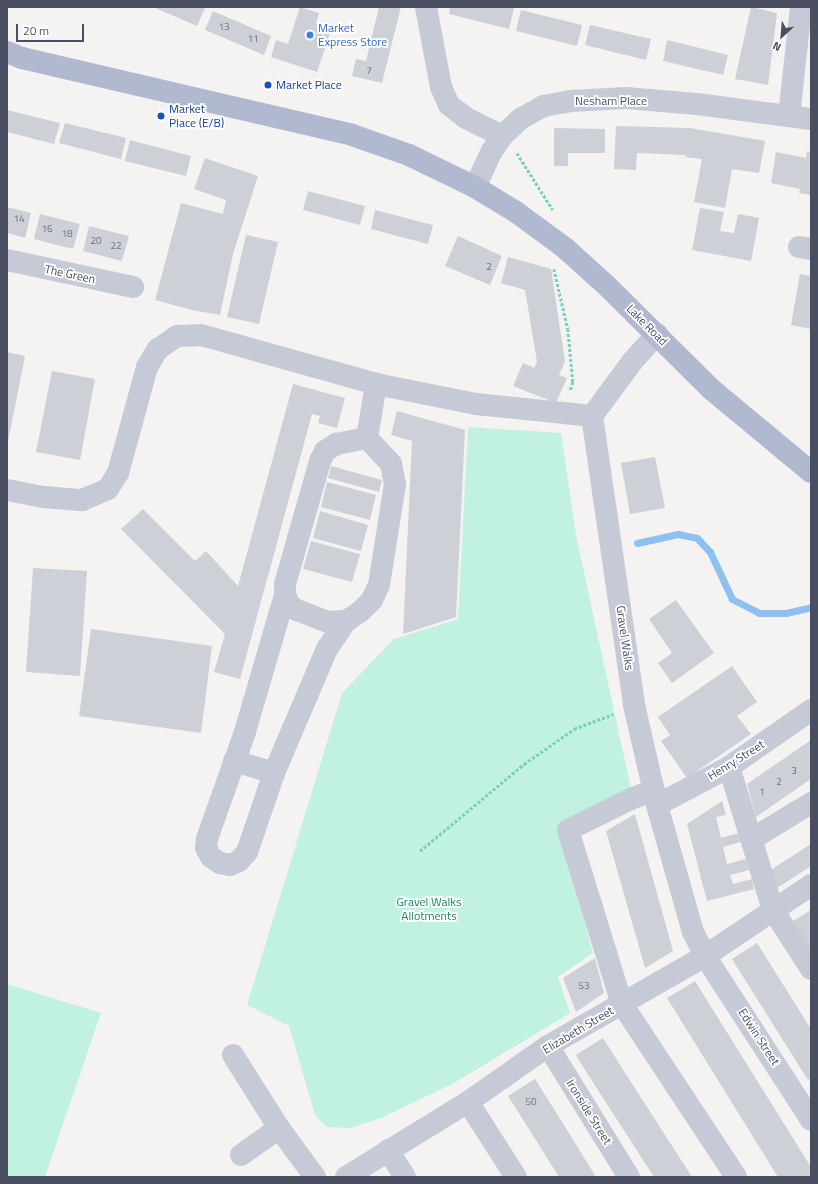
<!DOCTYPE html>
<html>
<head>
<meta charset="utf-8">
<style>
  body { margin:0 }
  #map { position:relative; width:818px; height:1184px; overflow:hidden; background:#f4f3f2; font-family:"Titillium Web",sans-serif }
  div>[style] { position:absolute }
  [style*='--x'] { left:calc(var(--x)*1px); top:calc(var(--y)*1px); width:calc(var(--w)*1px); rotate:calc(var(--a)*1deg) }
  .green>* { inset:0; background:#c1f1e0 }
  .stream>* { height:7px; margin:-3.5px; padding:0 3.5px; transform-origin:3.5px; border-radius:3.5px; background:#8dc1ef }
  .building>* { inset:0; background:#ced0d7 }
  .path>* { height:2.5px; margin-top:-1.25px; transform-origin:0; background:repeating-linear-gradient(90deg,#78d1bc 0 3px,transparent 0 5px) }
  .minor>* { height:22px; margin:-11px; padding:0 11px; transform-origin:11px; border-radius:11px; background:#c6cad7 }
  .major>* { height:22px; margin:-11px; padding:0 11px; transform-origin:11px; border-radius:11px; background:#b1b9d1 }
  .dots>* { width:11px; height:11px; translate:-50% -50%; box-sizing:border-box; border:2px solid #fff; border-radius:50% }
  span { translate:-50% -50%; white-space:nowrap; text-align:center; line-height:1.15; -webkit-text-stroke:3.5px #fff; paint-order:stroke }
  .number-label { font-size:10px; color:#6a6f7e }
  .number-label span { -webkit-text-stroke-width:0 }
  .shop-label { font-size:12px; color:#366cbe }
  .left { translate:0 -50%; text-align:left }
  .transit-label { font-size:12px; color:#164399 }
  .street-label { font-size:12px; color:#494f60 }
  .park-label { font-size:12px; color:#15866b }
  .frame { position:absolute; inset:0; border:8px solid #494f60; pointer-events:none }
  .north { position:absolute; left:762px; top:16px; width:40px; height:40px; -webkit-text-stroke:3px #fff; paint-order:stroke; rotate:206deg; font-size:11px; font-weight:700; line-height:16px; text-align:center; color:#494f60 }
  .north::after { content:''; display:block; margin:auto; width:14px; height:18px; background:#494f60; clip-path:polygon(50% 0,100% 100%,50% 72%,0 100%) }
  .scale { position:absolute; left:16px; top:24px; width:68px; height:18px; box-sizing:border-box; border:2px solid #494f60; border-top:0; padding-left:5px; font-size:12px; line-height:14px; white-space:nowrap; color:#494f60; -webkit-text-stroke:3px #fff; paint-order:stroke }
</style>
</head>
<body>
<div id="map">
  <div class="green">
    <div style="clip-path:polygon(468px 427px,561px 433px,576px 535px,631px 789px,559px 827px,593px 953px,558px 977px,570px 1013px,454px 1083px,381px 1118px,350px 1128px,326px 1127px,315px 1115px,289px 1026px,247px 1005px,342px 693px,394px 639px,458px 619px)"></div>
    <div style="clip-path:polygon(7px 984px,101px 1013px,45px 1177px,7px 1177px)"></div>
  </div>
  <div class="stream">
    <div style="--x:637;--y:543;--w:42;--a:-12.4"></div>
    <div style="--x:678;--y:534;--w:19;--a:12"></div>
    <div style="--x:697;--y:538;--w:19;--a:47"></div>
    <div style="--x:710;--y:552;--w:52;--a:64.9"></div>
    <div style="--x:732;--y:599;--w:30;--a:27"></div>
    <div style="--x:759;--y:613;--w:27;--a:0"></div>
    <div style="--x:786;--y:613;--w:26;--a:-13"></div>
  </div>
  <div class="building">
    <div style="clip-path:polygon(153px 7px,203px 7px,205px 8px,197px 26px)"></div>
    <div style="clip-path:polygon(300px 7px,319px 13px,316px 24px,331px 30px,317px 72px,271px 57px,276px 40px,288px 44px)"></div>
    <div style="clip-path:polygon(379px 7px,401px 7px,382px 83px,352px 76px,356px 59px,366px 61px)"></div>
    <div style="clip-path:polygon(450px 7px,511px 7px,514px 8px,509px 29px,449px 14px)"></div>
    <div style="clip-path:polygon(751px 7px,777px 13px,768px 85px,735px 79px)"></div>
    <div style="clip-path:polygon(521px 10px,582px 25px,577px 46px,516px 31px)"></div>
    <div style="clip-path:polygon(213px 11px,271px 36px,264px 55px,205px 30px)"></div>
    <div style="clip-path:polygon(590px 25px,651px 39px,646px 60px,585px 45px)"></div>
    <div style="clip-path:polygon(667px 40px,728px 55px,723px 75px,663px 61px)"></div>
    <div style="clip-path:polygon(7px 110px,60px 123px,54px 144px,7px 132px)"></div>
    <div style="clip-path:polygon(65px 123px,126px 138px,121px 159px,59px 143px)"></div>
    <div style="clip-path:polygon(616px 126px,690px 128px,765px 141px,759px 173px,732px 169px,725px 208px,694px 202px,702px 159px,685px 157px,686px 155px,637px 153px,636px 170px,614px 169px)"></div>
    <div style="clip-path:polygon(554px 128px,605px 129px,605px 153px,568px 153px,568px 166px,554px 166px)"></div>
    <div style="clip-path:polygon(130px 140px,191px 156px,186px 176px,125px 161px)"></div>
    <div style="clip-path:polygon(807px 151px,811px 152px,811px 195px,799px 193px,800px 189px,771px 183px,776px 152px,806px 158px)"></div>
    <div style="clip-path:polygon(205px 158px,258px 176px,233px 254px,220px 315px,192px 310px,155px 300px,181px 203px,223px 214px,226px 200px,194px 189px)"></div>
    <div style="clip-path:polygon(308px 191px,365px 206px,360px 225px,303px 210px)"></div>
    <div style="clip-path:polygon(7px 207px,31px 213px,25px 238px,7px 233px)"></div>
    <div style="clip-path:polygon(700px 208px,724px 212px,720px 231px,734px 233px,738px 214px,759px 218px,751px 261px,692px 250px)"></div>
    <div style="clip-path:polygon(375px 210px,433px 225px,428px 244px,371px 229px)"></div>
    <div style="clip-path:polygon(40px 214px,80px 224px,73px 249px,34px 239px)"></div>
    <div style="clip-path:polygon(89px 226px,129px 236px,122px 261px,83px 251px)"></div>
    <div style="clip-path:polygon(246px 235px,278px 242px,259px 324px,227px 317px)"></div>
    <div style="clip-path:polygon(458px 236px,502px 256px,490px 285px,445px 266px)"></div>
    <div style="clip-path:polygon(508px 257px,551px 269px,565px 361px,559px 375px,567px 378px,556px 403px,513px 386px,523px 363px,534px 368px,537px 362px,525px 290px,501px 283px)"></div>
    <div style="clip-path:polygon(800px 274px,811px 276px,811px 329px,791px 325px)"></div>
    <div style="clip-path:polygon(7px 352px,25px 356px,8px 442px,7px 442px)"></div>
    <div style="clip-path:polygon(52px 371px,95px 379px,80px 460px,36px 452px)"></div>
    <div style="clip-path:polygon(293px 384px,345px 398px,337px 428px,318px 423px,320px 416px,312px 414px,240px 679px,214px 672px,225px 634px,121px 529px,143px 509px,195px 561px,206px 551px,238px 586px)"></div>
    <div style="clip-path:polygon(397px 411px,465px 430px,456px 617px,403px 634px,412px 441px,391px 435px)"></div>
    <div style="clip-path:polygon(655px 457px,665px 508px,630px 514px,621px 463px)"></div>
    <div style="clip-path:polygon(331px 466px,382px 480px,379px 492px,328px 478px)"></div>
    <div style="clip-path:polygon(327px 482px,376px 495px,370px 520px,321px 507px)"></div>
    <div style="clip-path:polygon(320px 511px,368px 525px,361px 551px,313px 538px)"></div>
    <div style="clip-path:polygon(311px 541px,360px 554px,352px 582px,303px 569px)"></div>
    <div style="clip-path:polygon(33px 568px,87px 571px,80px 676px,26px 672px)"></div>
    <div style="clip-path:polygon(676px 600px,714px 653px,672px 683px,658px 663px,672px 653px,649px 619px)"></div>
    <div style="clip-path:polygon(91px 629px,212px 646px,201px 733px,79px 716px)"></div>
    <div style="clip-path:polygon(732px 666px,757px 702px,737px 716px,751px 734px,687px 778px,661px 741px,670px 735px,658px 717px)"></div>
    <div style="clip-path:polygon(811px 740px,811px 779px,756px 817px,747px 784px)"></div>
    <div style="clip-path:polygon(722px 801px,726px 815px,716px 817px,721px 838px,739px 833px,741px 842px,723px 847px,727px 864px,746px 859px,749px 870px,730px 875px,733px 884px,752px 879px,754px 889px,707px 901px,687px 824px)"></div>
    <div style="clip-path:polygon(635px 814px,673px 951px,645px 968px,606px 831px)"></div>
    <div style="clip-path:polygon(811px 844px,811px 866px,774px 890px,769px 871px)"></div>
    <div style="clip-path:polygon(811px 910px,811px 949px,793px 921px)"></div>
    <div style="clip-path:polygon(757px 943px,811px 1029px,811px 1078px,808px 1080px,732px 959px)"></div>
    <div style="clip-path:polygon(595px 958px,604px 993px,576px 1012px,563px 978px)"></div>
    <div style="clip-path:polygon(695px 981px,811px 1167px,811px 1177px,778px 1177px,667px 998px)"></div>
    <div style="clip-path:polygon(603px 1038px,622px 1068px,692px 1177px,654px 1177px,585px 1070px,576px 1055px)"></div>
    <div style="clip-path:polygon(535px 1079px,564px 1125px,596px 1177px,559px 1177px,527px 1126px,508px 1096px)"></div>
  </div>
  <div class="path">
    <div style="--x:517;--y:153;--w:67;--a:57.7"></div>
    <div style="--x:554;--y:269;--w:62;--a:76.9"></div>
    <div style="--x:568;--y:329;--w:53;--a:84.6"></div>
    <div style="--x:573;--y:382;--w:10;--a:107"></div>
    <div style="--x:420;--y:851;--w:136;--a:-39.9"></div>
    <div style="--x:524;--y:764;--w:61;--a:-35"></div>
    <div style="--x:574;--y:729;--w:42;--a:-21"></div>
  </div>
  <div class="minor">
    <div style="--x:426;--y:7;--w:81;--a:79.4"></div>
    <div style="--x:441;--y:87;--w:20;--a:66"></div>
    <div style="--x:449;--y:105;--w:21;--a:37"></div>
    <div style="--x:466;--y:118;--w:40;--a:26.6"></div>
    <div style="--x:789;--y:116;--w:110;--a:-83.7"></div>
    <div style="--x:475;--y:187;--w:40;--a:-65"></div>
    <div style="--x:492;--y:151;--w:18;--a:-56"></div>
    <div style="--x:502;--y:136;--w:25;--a:-43"></div>
    <div style="--x:520;--y:119;--w:26;--a:-29"></div>
    <div style="--x:543;--y:106;--w:28;--a:-10"></div>
    <div style="--x:571;--y:101;--w:55;--a:-3.1"></div>
    <div style="--x:626;--y:98;--w:71;--a:4.8"></div>
    <div style="--x:697;--y:104;--w:115;--a:7.5"></div>
    <div style="--x:799;--y:247;--w:12;--a:9"></div>
    <div style="--x:7;--y:260;--w:129;--a:12.1"></div>
    <div style="--x:657;--y:334;--w:38;--a:132"></div>
    <div style="--x:632;--y:362;--w:67;--a:126.5"></div>
    <div style="--x:592;--y:416;--w:292;--a:81.7"></div>
    <div style="--x:634;--y:705;--w:103;--a:77"></div>
    <div style="--x:657;--y:805;--w:132;--a:74.2"></div>
    <div style="--x:693;--y:932;--w:27;--a:63"></div>
    <div style="--x:705;--y:956;--w:195;--a:57.1"></div>
    <div style="--x:367;--y:438;--w:35;--a:47"></div>
    <div style="--x:391;--y:464;--w:20;--a:79"></div>
    <div style="--x:395;--y:484;--w:102;--a:99"></div>
    <div style="--x:379;--y:585;--w:17;--a:115"></div>
    <div style="--x:372;--y:600;--w:16;--a:135"></div>
    <div style="--x:361;--y:611;--w:18;--a:146"></div>
    <div style="--x:346;--y:621;--w:18;--a:177"></div>
    <div style="--x:328;--y:622;--w:34;--a:-159"></div>
    <div style="--x:296;--y:610;--w:9;--a:-139"></div>
    <div style="--x:289;--y:604;--w:10;--a:-114"></div>
    <div style="--x:285;--y:595;--w:11;--a:-90"></div>
    <div style="--x:285;--y:584;--w:128;--a:-74.1"></div>
    <div style="--x:320;--y:461;--w:11;--a:-63"></div>
    <div style="--x:325;--y:451;--w:13;--a:-32"></div>
    <div style="--x:336;--y:444;--w:32;--a:-11"></div>
    <div style="--x:367;--y:438;--w:55;--a:-80.5"></div>
    <div style="--x:7;--y:490;--w:38;--a:11"></div>
    <div style="--x:44;--y:497;--w:38;--a:5"></div>
    <div style="--x:82;--y:500;--w:28;--a:-23"></div>
    <div style="--x:108;--y:489;--w:19;--a:-58"></div>
    <div style="--x:118;--y:473;--w:110;--a:-74.7"></div>
    <div style="--x:147;--y:367;--w:21;--a:-59"></div>
    <div style="--x:158;--y:349;--w:23;--a:-34"></div>
    <div style="--x:177;--y:336;--w:24;--a:-2"></div>
    <div style="--x:201;--y:335;--w:182;--a:15.6"></div>
    <div style="--x:376;--y:384;--w:102;--a:11.3"></div>
    <div style="--x:476;--y:404;--w:117;--a:5.9"></div>
    <div style="--x:285;--y:595;--w:143;--a:106.3"></div>
    <div style="--x:245;--y:732;--w:114;--a:109.6"></div>
    <div style="--x:207;--y:839;--w:9;--a:96"></div>
    <div style="--x:206;--y:848;--w:10;--a:61"></div>
    <div style="--x:211;--y:857;--w:11;--a:34"></div>
    <div style="--x:220;--y:863;--w:10;--a:11"></div>
    <div style="--x:230;--y:865;--w:10;--a:-24"></div>
    <div style="--x:239;--y:861;--w:12;--a:-48"></div>
    <div style="--x:247;--y:852;--w:83;--a:-71.1"></div>
    <div style="--x:274;--y:773;--w:135;--a:-66.9"></div>
    <div style="--x:327;--y:649;--w:34;--a:-56"></div>
    <div style="--x:234;--y:761;--w:42;--a:16.7"></div>
    <div style="--x:729;--y:767;--w:150;--a:72.9"></div>
    <div style="--x:773;--y:910;--w:70;--a:57.2"></div>
    <div style="--x:654;--y:790;--w:25;--a:159"></div>
    <div style="--x:631;--y:799;--w:70;--a:153.8"></div>
    <div style="--x:568;--y:830;--w:182;--a:72.8"></div>
    <div style="--x:622;--y:1004;--w:207;--a:56.6"></div>
    <div style="--x:657;--y:805;--w:81;--a:-27.8"></div>
    <div style="--x:729;--y:767;--w:100;--a:-34.8"></div>
    <div style="--x:752;--y:839;--w:69;--a:-31.4"></div>
    <div style="--x:548;--y:1046;--w:154;--a:58.3"></div>
    <div style="--x:233;--y:1055;--w:86;--a:57.8"></div>
    <div style="--x:279;--y:1128;--w:61;--a:53.7"></div>
    <div style="--x:468;--y:1102;--w:89;--a:57.4"></div>
    <div style="--x:388;--y:1150;--w:32;--a:58"></div>
    <div style="--x:241;--y:1155;--w:47;--a:-35.4"></div>
    <div style="--x:346;--y:1177;--w:143;--a:-31.6"></div>
    <div style="--x:468;--y:1102;--w:98;--a:-35"></div>
    <div style="--x:548;--y:1046;--w:181;--a:-29.8"></div>
    <div style="--x:705;--y:956;--w:128;--a:-33.8"></div>
  </div>
  <div class="major">
    <div style="--x:7;--y:52;--w:16;--a:22"></div>
    <div style="--x:22;--y:58;--w:339;--a:13.1"></div>
    <div style="--x:352;--y:135;--w:60;--a:19.3"></div>
    <div style="--x:409;--y:155;--w:73;--a:25.9"></div>
    <div style="--x:475;--y:187;--w:48;--a:31.4"></div>
    <div style="--x:516;--y:212;--w:61;--a:36.3"></div>
    <div style="--x:565;--y:248;--w:55;--a:42.1"></div>
    <div style="--x:606;--y:285;--w:148;--a:44.7"></div>
    <div style="--x:711;--y:389;--w:130;--a:39.7"></div>
  </div>
  <div class="dots">
    <div style="left:310px;top:35px;background:#3f7fe0"></div>
    <div style="left:268px;top:85px;background:#1a4fb4"></div>
    <div style="left:161px;top:116px;background:#1a4fb4"></div>
  </div>
  <div class="number-label">
    <span style="left:224px;top:27px">13</span>
    <span style="left:253px;top:39px">11</span>
    <span style="left:369px;top:71px">7</span>
    <span style="left:19px;top:219px">14</span>
    <span style="left:47px;top:229px">16</span>
    <span style="left:67px;top:234px">18</span>
    <span style="left:96px;top:241px">20</span>
    <span style="left:116px;top:246px">22</span>
    <span style="left:489px;top:267px">2</span>
    <span style="left:794px;top:771px">3</span>
    <span style="left:779px;top:782px">2</span>
    <span style="left:762px;top:792px">1</span>
    <span style="left:584px;top:986px">53</span>
    <span style="left:531px;top:1102px">50</span>
  </div>
  <div class="shop-label">
    <span class="left" style="left:318px;top:35px">Market<br>Express Store</span>
  </div>
  <div class="transit-label">
    <span class="left" style="left:276px;top:85px">Market Place</span>
    <span class="left" style="left:169px;top:116px">Market<br>Place (E/B)</span>
  </div>
  <div class="street-label">
    <span style="left:611px;top:101px">Nesham Place</span>
    <span style="left:70px;top:274px;rotate:12deg">The Green</span>
    <span style="left:647px;top:325px;rotate:45deg">Lake Road</span>
    <span style="left:625px;top:638px;rotate:82deg">Gravel Walks</span>
    <span style="left:736px;top:760px;rotate:-32deg">Henry Street</span>
    <span style="left:578px;top:1030px;rotate:-31deg">Elizabeth Street</span>
    <span style="left:759px;top:1037px;rotate:57deg">Edwin Street</span>
    <span style="left:589px;top:1112px;rotate:58deg">Ironside Street</span>
  </div>
  <div class="park-label">
    <span style="left:429px;top:909px">Gravel Walks<br>Allotments</span>
  </div>
  <div class="frame"></div>
  <div class="north">N</div>
  <div class="scale">20 m</div>
</div>
</body>
</html>
